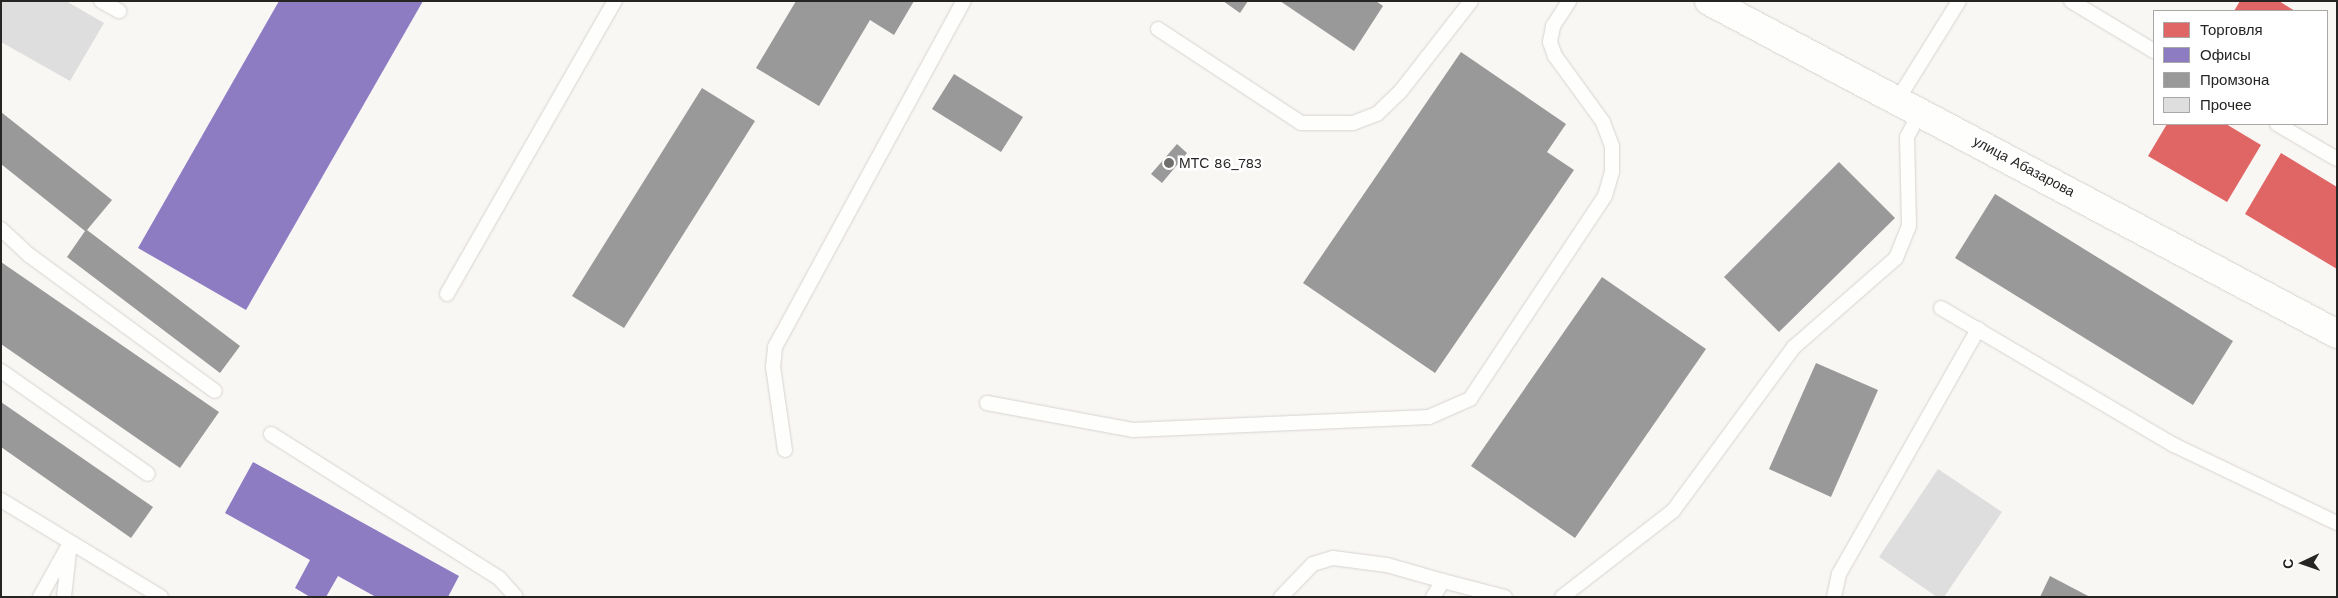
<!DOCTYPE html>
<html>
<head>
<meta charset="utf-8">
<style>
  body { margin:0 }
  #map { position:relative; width:2338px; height:598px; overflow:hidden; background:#f9f7f4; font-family:"Work Sans",sans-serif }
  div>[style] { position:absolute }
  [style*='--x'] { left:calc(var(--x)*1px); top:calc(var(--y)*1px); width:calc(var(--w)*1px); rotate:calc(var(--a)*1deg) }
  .shops>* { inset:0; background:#e06666 }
  .offices>* { inset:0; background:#8e7cc3 }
  .industry>* { inset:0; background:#999 }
  .building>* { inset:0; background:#dedede }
  .roads { filter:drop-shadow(0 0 1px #d6d4d1) drop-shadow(0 0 1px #d6d4d1) }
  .lane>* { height:14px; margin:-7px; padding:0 7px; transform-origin:7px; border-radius:7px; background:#fefefd }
  .secondary>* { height:28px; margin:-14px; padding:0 14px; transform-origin:14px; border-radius:14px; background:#fefefd }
  .dots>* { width:14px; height:14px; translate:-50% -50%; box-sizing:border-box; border:2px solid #fff; border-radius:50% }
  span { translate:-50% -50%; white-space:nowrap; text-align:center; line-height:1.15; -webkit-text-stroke:5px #fff; paint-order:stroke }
  .poi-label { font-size:14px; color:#272523 }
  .left { translate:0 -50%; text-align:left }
  .street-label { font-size:14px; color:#272523 }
  .frame { position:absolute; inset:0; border:2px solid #272523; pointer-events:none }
  .legend { position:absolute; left:2153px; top:10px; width:175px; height:115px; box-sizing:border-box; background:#fff; border:1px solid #a9a8a7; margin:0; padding:6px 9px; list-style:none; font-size:15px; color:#272523 }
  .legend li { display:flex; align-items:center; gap:10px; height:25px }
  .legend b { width:25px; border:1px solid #a9a8a7 }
  .north { position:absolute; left:2278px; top:538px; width:50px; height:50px; -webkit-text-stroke:4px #fff; paint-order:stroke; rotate:267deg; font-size:14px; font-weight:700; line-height:20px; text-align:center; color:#272523 }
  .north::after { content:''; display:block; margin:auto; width:18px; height:22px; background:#272523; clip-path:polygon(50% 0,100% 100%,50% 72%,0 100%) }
</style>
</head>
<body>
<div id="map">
  <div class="shops">
    <div style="clip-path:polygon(2240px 1px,2279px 1px,2295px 11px,2234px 11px)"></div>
    <div style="clip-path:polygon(2167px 124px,2226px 124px,2261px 145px,2227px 202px,2148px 156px)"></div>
    <div style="clip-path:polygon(2281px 153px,2337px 187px,2337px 269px,2245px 214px)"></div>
  </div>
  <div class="offices">
    <div style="clip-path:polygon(279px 1px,423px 1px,246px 310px,138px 248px)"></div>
    <div style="clip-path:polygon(253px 462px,459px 576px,448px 597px,376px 597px,338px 576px,326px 597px,310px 597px,295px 588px,310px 560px,225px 513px)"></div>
  </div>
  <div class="industry">
    <div style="clip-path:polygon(796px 1px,914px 1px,894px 35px,870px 20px,819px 106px,756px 68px)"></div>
    <div style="clip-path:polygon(1223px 1px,1248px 1px,1240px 13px)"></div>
    <div style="clip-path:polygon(1280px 1px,1376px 1px,1383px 6px,1354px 51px)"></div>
    <div style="clip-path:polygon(1461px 52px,1566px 124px,1547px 152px,1574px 170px,1435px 373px,1303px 283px)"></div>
    <div style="clip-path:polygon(954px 74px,1023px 117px,1001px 152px,932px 109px)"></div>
    <div style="clip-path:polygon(702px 88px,755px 121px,624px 328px,572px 296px)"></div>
    <div style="clip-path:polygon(1px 112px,112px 200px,87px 230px,240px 346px,220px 373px,67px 257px,85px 231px,1px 164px)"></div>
    <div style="clip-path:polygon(1177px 144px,1187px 153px,1162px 183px,1151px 174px)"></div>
    <div style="clip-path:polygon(1839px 162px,1895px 218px,1779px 332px,1724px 277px)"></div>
    <div style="clip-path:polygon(1995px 194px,2233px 341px,2193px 405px,1955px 258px)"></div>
    <div style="clip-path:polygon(1px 262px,219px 412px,180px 468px,1px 344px)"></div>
    <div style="clip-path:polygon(1602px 277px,1706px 349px,1575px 538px,1471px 466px)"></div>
    <div style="clip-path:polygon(1816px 363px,1878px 390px,1831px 497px,1769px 469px)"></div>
    <div style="clip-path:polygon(1px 402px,153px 507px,131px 538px,1px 447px)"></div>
    <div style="clip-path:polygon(2050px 576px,2090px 597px,2040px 597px)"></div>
  </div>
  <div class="building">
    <div style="clip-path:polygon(1px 1px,66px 1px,104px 23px,70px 81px,1px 42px)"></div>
    <div style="clip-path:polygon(1938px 469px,2002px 512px,1944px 597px,1937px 597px,1879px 557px)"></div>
  </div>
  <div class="roads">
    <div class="lane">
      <div style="--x:101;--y:1;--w:21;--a:29"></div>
      <div style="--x:2071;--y:1;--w:97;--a:31.1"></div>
      <div style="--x:1158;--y:29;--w:171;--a:33.3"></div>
      <div style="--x:1301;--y:123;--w:52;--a:0"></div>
      <div style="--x:1353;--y:123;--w:26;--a:-21"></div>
      <div style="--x:1377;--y:114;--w:32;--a:-44"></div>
      <div style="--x:1400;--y:92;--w:115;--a:-52"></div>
      <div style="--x:1898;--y:99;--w:115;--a:-58.1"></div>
      <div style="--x:2277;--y:124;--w:69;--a:30.3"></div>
      <div style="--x:1;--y:229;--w:38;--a:43"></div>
      <div style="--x:29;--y:255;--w:230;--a:36.2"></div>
      <div style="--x:447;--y:294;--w:338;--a:-60.2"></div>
      <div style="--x:1941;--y:308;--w:270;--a:30.5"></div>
      <div style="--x:2174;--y:445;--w:181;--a:25.6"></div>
      <div style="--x:1;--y:371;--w:179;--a:35"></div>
      <div style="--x:987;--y:403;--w:148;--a:10.5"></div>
      <div style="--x:1133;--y:430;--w:296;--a:-2.5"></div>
      <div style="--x:1429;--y:417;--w:45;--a:-23.7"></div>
      <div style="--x:1470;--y:399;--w:244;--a:-56.4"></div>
      <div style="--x:1605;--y:196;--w:25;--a:-74"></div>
      <div style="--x:1612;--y:172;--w:26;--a:-90"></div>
      <div style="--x:1612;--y:146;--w:26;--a:-111"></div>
      <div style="--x:1603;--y:122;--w:82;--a:-126"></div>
      <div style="--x:1555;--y:56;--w:15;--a:-110"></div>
      <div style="--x:1550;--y:42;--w:16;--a:-79"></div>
      <div style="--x:1553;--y:26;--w:30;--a:-57"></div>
      <div style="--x:271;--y:434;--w:270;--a:32.3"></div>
      <div style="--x:499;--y:578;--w:25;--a:48"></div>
      <div style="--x:785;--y:450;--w:84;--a:-98.2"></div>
      <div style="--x:773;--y:367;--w:20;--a:-84"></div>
      <div style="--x:775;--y:347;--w:394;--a:-61.4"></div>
      <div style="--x:1;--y:500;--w:187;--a:31.2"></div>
      <div style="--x:40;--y:597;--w:62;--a:-60.9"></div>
      <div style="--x:64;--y:597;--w:45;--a:-83.7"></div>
      <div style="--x:1281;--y:597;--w:46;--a:-45.9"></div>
      <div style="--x:1313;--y:564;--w:21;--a:-17"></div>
      <div style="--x:1333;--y:558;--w:54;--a:7.4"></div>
      <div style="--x:1387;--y:565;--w:58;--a:15.9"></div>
      <div style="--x:1433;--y:597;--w:19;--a:-58"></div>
      <div style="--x:1443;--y:581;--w:64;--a:14.5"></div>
      <div style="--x:1562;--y:597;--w:140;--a:-37.8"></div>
      <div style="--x:1673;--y:511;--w:204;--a:-53.6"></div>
      <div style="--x:1794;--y:347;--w:135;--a:-41.1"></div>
      <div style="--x:1896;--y:258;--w:35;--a:-68"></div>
      <div style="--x:1909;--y:225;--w:88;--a:-91.3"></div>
      <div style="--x:1907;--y:137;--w:30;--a:-62"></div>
      <div style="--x:1834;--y:597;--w:24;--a:-78"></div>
      <div style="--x:1839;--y:574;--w:282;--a:-60.4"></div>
    </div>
    <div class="secondary">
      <div style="--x:1709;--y:1;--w:711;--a:27.93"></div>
    </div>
  </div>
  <div class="dots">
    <div style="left:1169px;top:163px;background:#706e6c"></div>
  </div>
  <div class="poi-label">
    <span class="left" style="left:1179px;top:163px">МТС 86_783</span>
  </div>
  <div class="street-label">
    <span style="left:2024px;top:166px;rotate:28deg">улица Абазарова</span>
  </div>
  <div class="frame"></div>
  <ul class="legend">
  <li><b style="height:14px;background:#e06666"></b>Торговля</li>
  <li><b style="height:14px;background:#8e7cc3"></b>Офисы</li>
  <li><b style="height:14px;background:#999"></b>Промзона</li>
  <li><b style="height:14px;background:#dedede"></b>Прочее</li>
  </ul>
  <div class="north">С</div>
</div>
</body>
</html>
